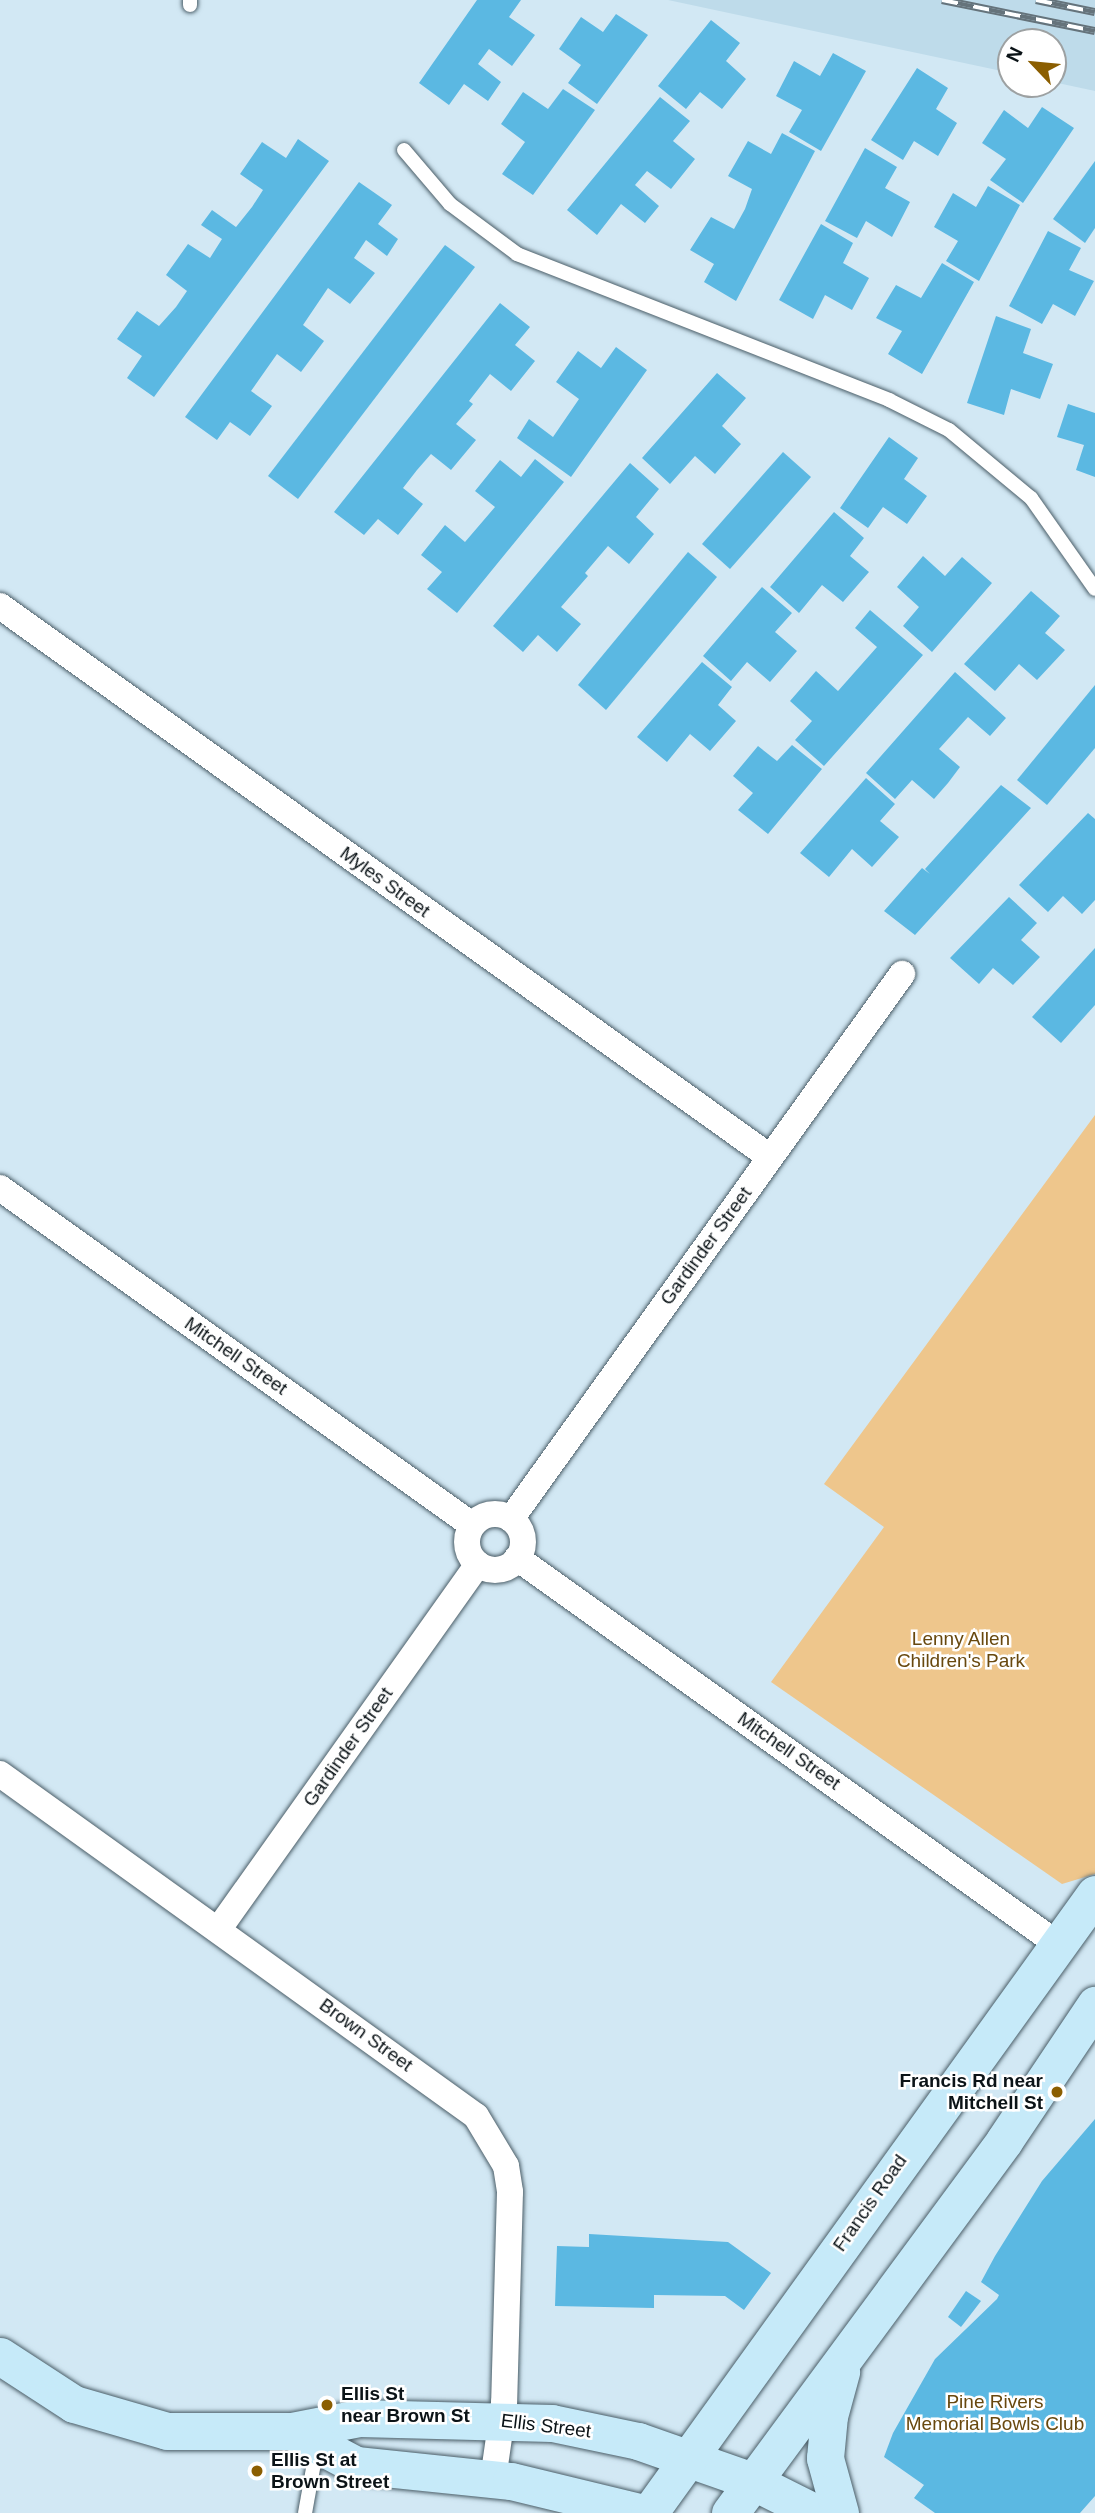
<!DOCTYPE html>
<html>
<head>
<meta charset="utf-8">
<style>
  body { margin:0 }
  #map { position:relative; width:1095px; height:2513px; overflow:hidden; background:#d2e8f4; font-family:Arial,sans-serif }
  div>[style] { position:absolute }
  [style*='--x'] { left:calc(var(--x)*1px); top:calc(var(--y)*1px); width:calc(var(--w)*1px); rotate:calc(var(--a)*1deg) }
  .built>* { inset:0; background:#bedbea }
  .green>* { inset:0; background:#eec68c }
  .building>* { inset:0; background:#5bb8e2 }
  .roads { filter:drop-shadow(0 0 2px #4b5e68) drop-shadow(0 0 2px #4b5e68) }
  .lane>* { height:14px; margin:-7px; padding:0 7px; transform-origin:7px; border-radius:7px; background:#fff }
  .street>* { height:26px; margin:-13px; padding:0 13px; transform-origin:13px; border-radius:13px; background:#fff }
  .street>.ring { margin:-13px; padding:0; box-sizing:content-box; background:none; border:26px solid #fff; border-radius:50% }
  .secondary>* { height:37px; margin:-18.5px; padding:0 18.5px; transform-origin:18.5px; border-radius:18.5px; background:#c6eaf9 }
  .rail>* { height:8px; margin-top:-4px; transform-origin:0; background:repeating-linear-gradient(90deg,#fff 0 16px,#65737b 0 32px); box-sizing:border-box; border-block:2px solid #65737b }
  .dots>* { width:19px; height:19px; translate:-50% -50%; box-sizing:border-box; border:4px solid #fff; border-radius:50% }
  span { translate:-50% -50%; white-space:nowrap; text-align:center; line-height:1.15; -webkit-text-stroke:5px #fff; paint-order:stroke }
  .street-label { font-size:19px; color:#0b1317 }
  .park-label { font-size:19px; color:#68480e }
  .poi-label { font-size:19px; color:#0b1317; font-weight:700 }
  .right { translate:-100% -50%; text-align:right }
  .left { translate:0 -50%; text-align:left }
  .north { position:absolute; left:997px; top:28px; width:70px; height:70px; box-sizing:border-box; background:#fff; border:2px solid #9da1a2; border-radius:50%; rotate:296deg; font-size:19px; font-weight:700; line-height:28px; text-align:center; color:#0b1317 }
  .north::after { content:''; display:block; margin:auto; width:24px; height:32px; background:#8b5e01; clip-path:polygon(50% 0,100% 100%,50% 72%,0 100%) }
</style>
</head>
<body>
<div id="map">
  <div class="built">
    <div style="clip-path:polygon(668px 0,1095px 0,1095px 91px,1053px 82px,1053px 42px,1011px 42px,1011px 73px)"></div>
  </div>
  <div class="green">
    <div style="clip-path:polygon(1095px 1115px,1095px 1874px,1062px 1884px,771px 1682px,884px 1527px,824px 1484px)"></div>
  </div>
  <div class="building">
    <div style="clip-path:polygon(477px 0,521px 0,509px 17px,535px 35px,512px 66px,489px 49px,478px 64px,501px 82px,488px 101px,464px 84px,449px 105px,419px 83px)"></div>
    <div style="clip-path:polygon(616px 14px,648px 35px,597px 104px,568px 83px,581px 65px,559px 49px,581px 17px,603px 32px)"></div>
    <div style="clip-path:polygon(711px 20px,740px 43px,726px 61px,746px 79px,722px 109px,700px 92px,686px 109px,658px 86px)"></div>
    <div style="clip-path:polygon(833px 53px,866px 71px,821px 151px,789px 132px,802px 110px,776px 96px,794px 61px,820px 76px)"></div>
    <div style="clip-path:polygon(917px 68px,948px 88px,936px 109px,957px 123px,938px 156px,914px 141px,903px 160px,871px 140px)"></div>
    <div style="clip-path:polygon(563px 89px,595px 110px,533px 195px,502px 174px,525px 142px,501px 124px,523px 92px,548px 109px)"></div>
    <div style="clip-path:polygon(660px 97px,690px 121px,673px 141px,695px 159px,671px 189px,647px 171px,635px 185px,659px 206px,645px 223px,621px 204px,597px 235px,567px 210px)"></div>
    <div style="clip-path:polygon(1042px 107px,1074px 128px,1023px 203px,990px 180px,1006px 159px,982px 143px,1004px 110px,1028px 128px)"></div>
    <div style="clip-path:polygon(782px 133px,815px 151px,736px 301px,704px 282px,714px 264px,690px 250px,711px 217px,734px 229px,745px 209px,752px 189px,728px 176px,748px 141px,771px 154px)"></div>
    <div style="clip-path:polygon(298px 139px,329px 161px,154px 397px,127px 378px,142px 356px,117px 339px,137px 311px,159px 326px,176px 307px,187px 291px,166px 275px,188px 244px,210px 258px,222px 239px,201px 225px,212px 210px,236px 227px,252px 207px,263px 190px,240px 174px,262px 142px,286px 158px)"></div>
    <div style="clip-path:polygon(865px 148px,897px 167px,885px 188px,910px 202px,892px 237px,866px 221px,857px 238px,825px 221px)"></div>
    <div style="clip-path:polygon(1095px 161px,1095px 228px,1085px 243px,1053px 219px)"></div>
    <div style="clip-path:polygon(359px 182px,392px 205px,378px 224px,398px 239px,387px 256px,366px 240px,354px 258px,375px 273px,350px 304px,328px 288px,303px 325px,324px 341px,301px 372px,277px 354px,251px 391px,272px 406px,250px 436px,230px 422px,217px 440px,185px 417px)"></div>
    <div style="clip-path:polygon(988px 186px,1020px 205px,979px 281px,946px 261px,958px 241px,934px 227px,953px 193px,976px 207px)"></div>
    <div style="clip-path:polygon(821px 224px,853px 243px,843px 263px,869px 278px,852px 310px,825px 295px,813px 319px,779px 300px)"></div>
    <div style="clip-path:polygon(1048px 231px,1081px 248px,1069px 270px,1094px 281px,1075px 316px,1053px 304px,1042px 324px,1009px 306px)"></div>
    <div style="clip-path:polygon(445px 245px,475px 267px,298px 499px,268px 476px)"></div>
    <div style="clip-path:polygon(942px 263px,974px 282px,922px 374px,888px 354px,902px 331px,876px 318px,896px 285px,921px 298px)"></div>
    <div style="clip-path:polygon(500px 303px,530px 327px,515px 345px,535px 361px,511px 391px,490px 374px,469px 401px,473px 404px,456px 424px,476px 440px,451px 470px,431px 454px,417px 470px,403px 488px,423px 504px,398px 535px,378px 519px,364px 535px,334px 512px)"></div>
    <div style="clip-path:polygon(996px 316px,1031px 329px,1023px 353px,1053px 364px,1040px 399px,1011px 389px,1004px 415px,967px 403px)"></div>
    <div style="clip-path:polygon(616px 347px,647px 370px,571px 477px,517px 438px,529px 419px,553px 437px,579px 399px,556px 382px,578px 351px,601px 368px)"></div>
    <div style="clip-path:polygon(717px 373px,746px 398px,722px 426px,741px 444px,715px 474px,695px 456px,670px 484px,642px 458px)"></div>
    <div style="clip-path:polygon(1068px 404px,1095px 413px,1095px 477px,1076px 470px,1084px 445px,1057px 437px)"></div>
    <div style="clip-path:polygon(889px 437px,918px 458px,904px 479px,927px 496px,907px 524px,883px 507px,868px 528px,840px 508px)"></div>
    <div style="clip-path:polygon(783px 452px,811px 477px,730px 569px,702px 544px)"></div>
    <div style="clip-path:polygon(535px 459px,564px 482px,457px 613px,427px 589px,442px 572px,421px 555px,445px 525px,465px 542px,495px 507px,475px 491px,500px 460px,521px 477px)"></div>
    <div style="clip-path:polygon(630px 463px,659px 489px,636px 517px,654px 534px,629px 564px,608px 546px,585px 573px,588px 576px,561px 607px,581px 624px,557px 652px,538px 635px,523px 652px,493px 626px)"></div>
    <div style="clip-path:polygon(834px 512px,864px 538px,850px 556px,869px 572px,843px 602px,822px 585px,799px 613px,770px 587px)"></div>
    <div style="clip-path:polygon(688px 552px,717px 577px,606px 710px,578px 685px)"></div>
    <div style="clip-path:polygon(923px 556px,945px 576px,962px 557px,992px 583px,932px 652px,903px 626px,919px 607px,897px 587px)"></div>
    <div style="clip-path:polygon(762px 587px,792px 613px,775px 632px,797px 651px,770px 682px,747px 662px,731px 681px,703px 656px)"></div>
    <div style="clip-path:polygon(1031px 591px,1060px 616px,1045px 633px,1065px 650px,1037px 680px,1019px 664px,995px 691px,964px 664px)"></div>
    <div style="clip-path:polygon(870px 610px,923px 655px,824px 766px,795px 740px,812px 721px,790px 701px,816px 671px,838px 691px,877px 647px,855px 628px)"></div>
    <div style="clip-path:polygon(702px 662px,732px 687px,718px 705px,736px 721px,710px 751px,690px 734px,667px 762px,637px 737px)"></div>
    <div style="clip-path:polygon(955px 672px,1006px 718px,990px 736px,968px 717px,939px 749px,960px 767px,948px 783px,934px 799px,912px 780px,895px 799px,866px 773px)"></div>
    <div style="clip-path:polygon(1095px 685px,1095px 748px,1047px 805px,1017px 780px)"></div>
    <div style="clip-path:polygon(792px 745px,822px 769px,768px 834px,738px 810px,753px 793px,733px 776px,758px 746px,777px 761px)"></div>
    <div style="clip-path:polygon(866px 778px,895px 804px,880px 821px,899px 837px,872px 867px,852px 849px,829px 877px,800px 853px)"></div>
    <div style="clip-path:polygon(1001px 785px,1031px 808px,915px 935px,884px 911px,922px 868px,930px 874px,925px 869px)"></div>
    <div style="clip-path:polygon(1088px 813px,1095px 819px,1095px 900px,1082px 914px,1063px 896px,1048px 912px,1019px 885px)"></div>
    <div style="clip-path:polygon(1009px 897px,1037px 923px,1021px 940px,1040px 957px,1013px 985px,993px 968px,979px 984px,950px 958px)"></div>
    <div style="clip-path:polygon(1095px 948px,1095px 1005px,1061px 1043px,1032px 1017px)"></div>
    <div style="clip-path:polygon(1095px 2119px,1095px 2496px,1080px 2513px,935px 2513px,914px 2498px,924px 2485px,884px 2457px,893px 2433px,935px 2359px,997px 2299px,999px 2295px,981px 2282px,995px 2256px,1042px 2181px)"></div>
    <div style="clip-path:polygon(589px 2234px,728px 2242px,771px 2273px,744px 2310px,725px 2296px,654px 2295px,654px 2308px,555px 2306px,557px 2246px,589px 2247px)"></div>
    <div style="clip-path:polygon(966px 2291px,981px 2301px,961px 2327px,948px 2317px)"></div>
  </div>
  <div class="roads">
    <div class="lane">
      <div style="--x:190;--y:5;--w:5;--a:-90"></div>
      <div style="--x:404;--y:150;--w:71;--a:49.6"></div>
      <div style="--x:450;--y:204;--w:84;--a:36.7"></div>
      <div style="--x:517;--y:254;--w:400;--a:21.4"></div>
      <div style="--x:889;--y:400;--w:67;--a:26.6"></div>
      <div style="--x:949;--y:430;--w:107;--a:39.7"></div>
      <div style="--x:1031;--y:498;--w:111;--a:54.9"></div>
      <div style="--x:305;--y:2513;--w:68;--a:-79.8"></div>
    </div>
    <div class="street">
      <div style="--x:0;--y:606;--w:947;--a:35.59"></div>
      <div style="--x:0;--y:1188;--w:580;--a:35.53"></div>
      <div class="ring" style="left:467px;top:1514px;width:30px;height:30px"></div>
      <div style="--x:511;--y:1519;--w:671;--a:-54.34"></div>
      <div style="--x:517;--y:1558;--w:666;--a:35.53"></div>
      <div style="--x:0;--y:1774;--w:586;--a:35.7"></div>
      <div style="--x:476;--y:2116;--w:58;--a:59"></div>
      <div style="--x:506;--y:2166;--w:26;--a:81"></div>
      <div style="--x:510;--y:2192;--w:211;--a:91.6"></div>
      <div style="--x:504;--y:2403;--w:77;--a:98.2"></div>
      <div style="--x:218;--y:1930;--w:449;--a:-54.6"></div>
    </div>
    <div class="secondary">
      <div style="--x:0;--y:2356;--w:88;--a:33"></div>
      <div style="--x:74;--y:2404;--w:97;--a:16.2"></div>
      <div style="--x:167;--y:2431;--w:125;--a:0"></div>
      <div style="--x:292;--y:2431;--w:68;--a:-11"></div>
      <div style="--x:359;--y:2418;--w:193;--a:1.5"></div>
      <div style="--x:552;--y:2423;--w:88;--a:11.8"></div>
      <div style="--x:638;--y:2441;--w:121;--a:19.3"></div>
      <div style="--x:752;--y:2481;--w:72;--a:26.6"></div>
      <div style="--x:292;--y:2431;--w:72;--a:28"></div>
      <div style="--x:356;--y:2465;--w:156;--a:5.9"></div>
      <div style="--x:511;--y:2481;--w:136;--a:13.6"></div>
      <div style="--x:649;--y:2513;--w:763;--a:-54.23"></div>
      <div style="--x:730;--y:2513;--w:462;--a:-53.6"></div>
      <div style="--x:1004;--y:2141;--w:164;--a:-56.2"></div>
      <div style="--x:840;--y:2513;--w:57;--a:-105.3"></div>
      <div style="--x:825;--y:2458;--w:42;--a:-84.6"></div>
      <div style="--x:829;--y:2416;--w:46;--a:-74.7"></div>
    </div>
  </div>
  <div class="rail">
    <div style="--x:942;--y:0;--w:156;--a:11.5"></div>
    <div style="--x:1036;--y:0;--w:60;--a:11.5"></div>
  </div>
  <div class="dots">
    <div style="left:1057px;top:2092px;background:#8b5e01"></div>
    <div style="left:327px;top:2405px;background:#8b5e01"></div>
    <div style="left:257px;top:2471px;background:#8b5e01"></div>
  </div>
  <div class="street-label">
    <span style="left:385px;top:882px;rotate:36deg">Myles Street</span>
    <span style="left:706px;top:1246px;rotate:-54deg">Gardinder Street</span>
    <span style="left:236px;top:1356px;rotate:35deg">Mitchell Street</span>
    <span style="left:348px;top:1747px;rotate:-55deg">Gardinder Street</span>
    <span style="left:789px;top:1751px;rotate:35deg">Mitchell Street</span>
    <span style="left:366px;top:2035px;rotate:36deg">Brown Street</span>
    <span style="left:870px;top:2203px;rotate:-55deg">Francis Road</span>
    <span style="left:546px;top:2426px;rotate:7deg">Ellis Street</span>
  </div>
  <div class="park-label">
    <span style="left:961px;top:1650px">Lenny Allen<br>Children's Park</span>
    <span style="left:995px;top:2413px">Pine Rivers<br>Memorial Bowls Club</span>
  </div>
  <div class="poi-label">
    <span class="right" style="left:1043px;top:2092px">Francis Rd near<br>Mitchell St</span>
    <span class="left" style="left:341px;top:2405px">Ellis St<br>near Brown St</span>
    <span class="left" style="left:271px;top:2471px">Ellis St at<br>Brown Street</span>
  </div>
  <div class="north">N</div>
</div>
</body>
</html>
